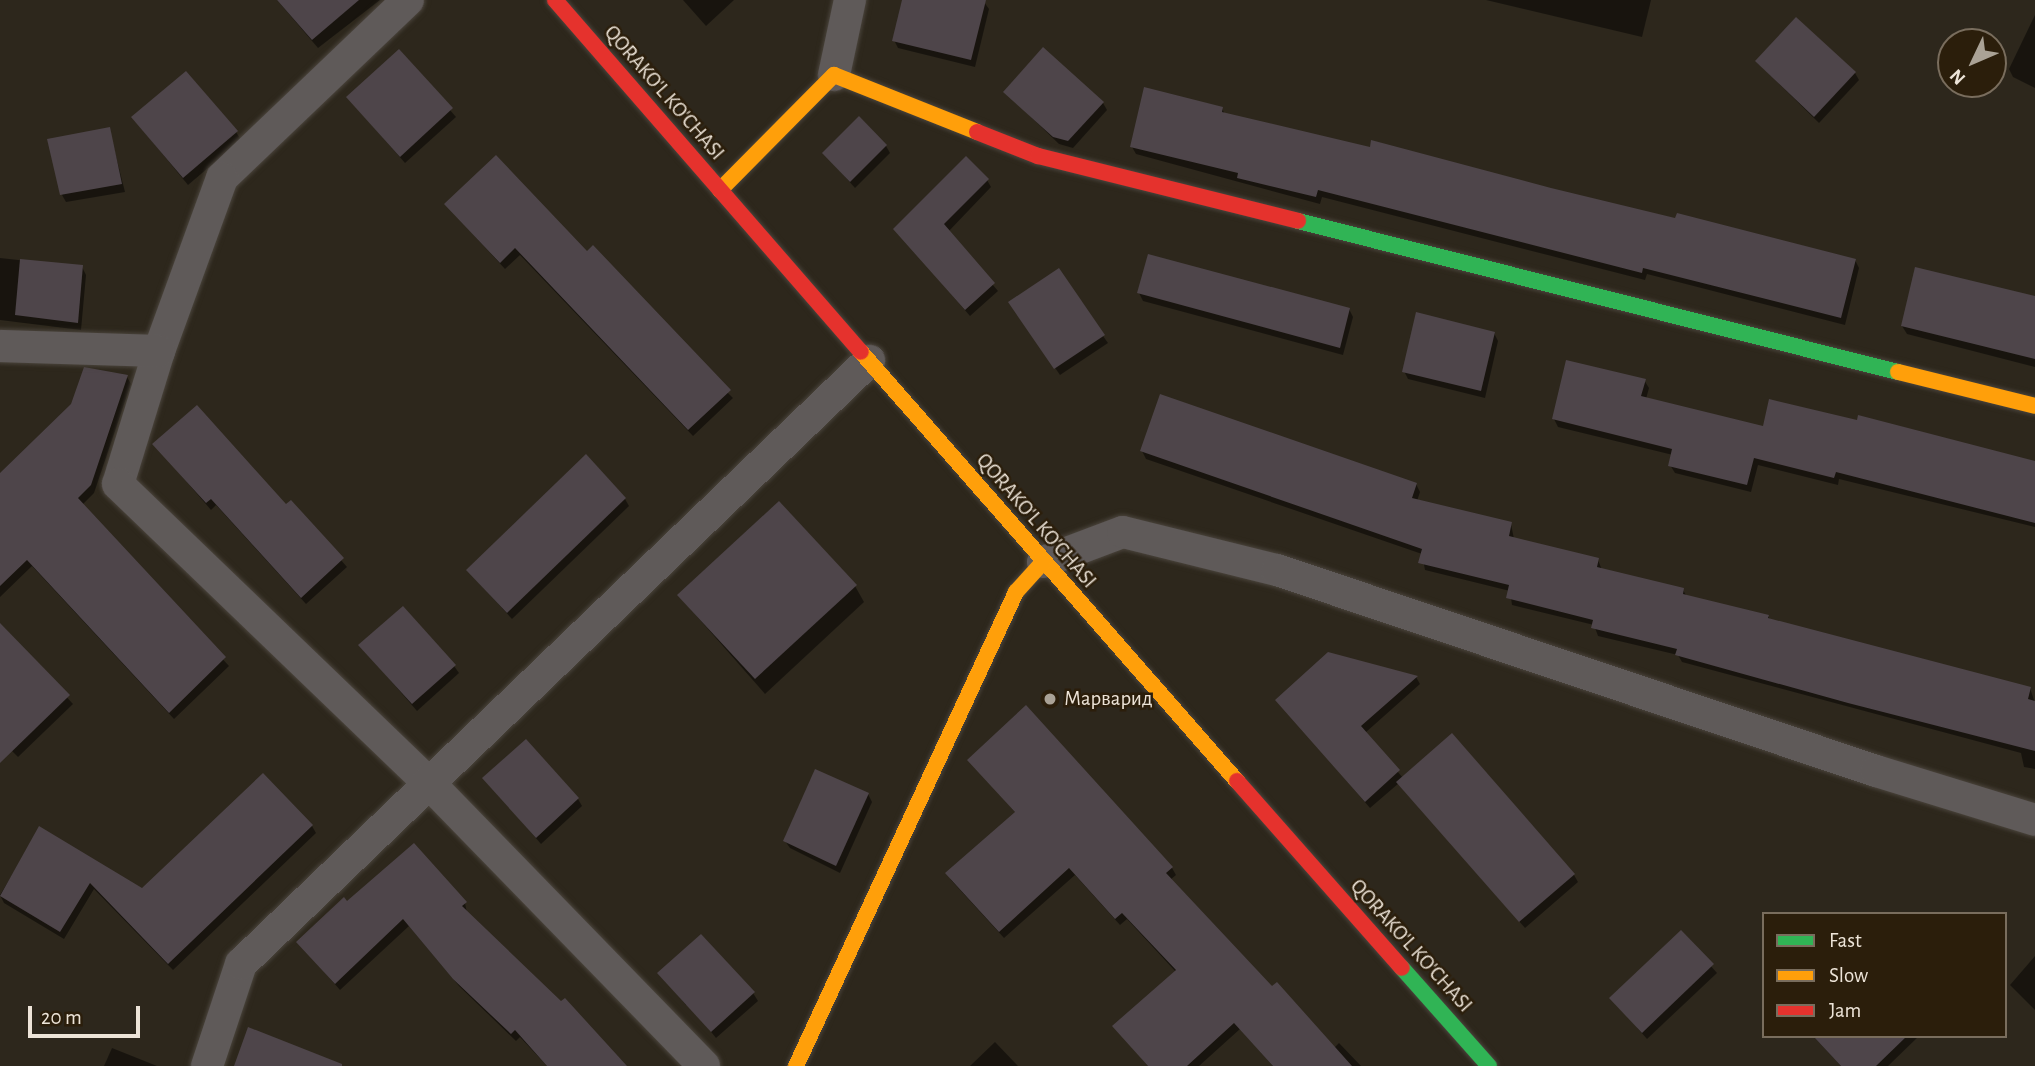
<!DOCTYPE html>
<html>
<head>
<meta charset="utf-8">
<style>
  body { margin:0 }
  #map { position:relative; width:2035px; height:1066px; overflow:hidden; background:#2d271c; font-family:"Alegreya Sans",sans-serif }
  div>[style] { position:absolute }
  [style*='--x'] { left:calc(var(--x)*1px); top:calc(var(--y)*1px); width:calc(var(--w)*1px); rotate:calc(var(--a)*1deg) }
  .shadow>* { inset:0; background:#0007 }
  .building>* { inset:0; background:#4e454a }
  .roads { filter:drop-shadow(0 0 2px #4a443c) drop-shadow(0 0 2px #4a443c) }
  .street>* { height:32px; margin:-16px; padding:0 16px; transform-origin:16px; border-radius:16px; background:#5f5a59 }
  .fast>* { height:16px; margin:-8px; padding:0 8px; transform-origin:8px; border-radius:8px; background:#30b455 }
  .slow>* { height:16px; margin:-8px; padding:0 8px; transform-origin:8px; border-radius:8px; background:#ff9f0a }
  .jam>* { height:16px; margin:-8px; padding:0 8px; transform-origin:8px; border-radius:8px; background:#e5322d }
  .dots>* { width:19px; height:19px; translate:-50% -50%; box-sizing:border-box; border:4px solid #2b1e0b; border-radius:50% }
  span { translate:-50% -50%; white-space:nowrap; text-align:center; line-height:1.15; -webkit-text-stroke:5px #2b1e0b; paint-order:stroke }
  .street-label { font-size:21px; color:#ede4d8 }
  .poi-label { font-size:21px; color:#ede4d8 }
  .left { translate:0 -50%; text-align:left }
  .legend { position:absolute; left:1762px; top:912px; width:245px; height:126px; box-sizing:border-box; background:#2b1e0b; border:2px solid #796d5d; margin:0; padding:9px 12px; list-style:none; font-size:21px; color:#ede4d8 }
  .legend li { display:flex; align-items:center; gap:14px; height:35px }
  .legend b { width:35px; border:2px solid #796d5d }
  .north { position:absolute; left:1937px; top:28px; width:70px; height:70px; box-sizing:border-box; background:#2b1e0b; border:2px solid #796d5d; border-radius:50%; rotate:226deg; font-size:19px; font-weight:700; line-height:28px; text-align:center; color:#ede4d8 }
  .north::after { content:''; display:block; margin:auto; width:24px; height:32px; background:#aaa296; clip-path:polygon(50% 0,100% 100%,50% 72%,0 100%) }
  .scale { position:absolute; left:28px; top:1006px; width:112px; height:32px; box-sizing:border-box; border:4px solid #ede4d8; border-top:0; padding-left:9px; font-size:21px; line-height:24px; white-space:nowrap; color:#ede4d8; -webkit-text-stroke:5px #2b1e0b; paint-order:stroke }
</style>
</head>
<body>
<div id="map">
  <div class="shadow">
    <div style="clip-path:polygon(277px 0,380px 0,318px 48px)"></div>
    <div style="clip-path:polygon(683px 0,734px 0,706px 26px)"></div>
    <div style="clip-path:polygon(903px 0,984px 2px,989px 9px,975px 67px,898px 48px,894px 40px)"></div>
    <div style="clip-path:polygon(1486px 0,1651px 0,1642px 37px)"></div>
    <div style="clip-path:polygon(2035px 15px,2035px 88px,2013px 77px,2009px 69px)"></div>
    <div style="clip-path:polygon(399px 51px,456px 117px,405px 163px,348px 98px)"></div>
    <div style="clip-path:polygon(1757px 62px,1855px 73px,1859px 80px,1819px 123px)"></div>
    <div style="clip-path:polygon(1005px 92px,1103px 103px,1107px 110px,1073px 148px,1059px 144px)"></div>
    <div style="clip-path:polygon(1222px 108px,1225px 115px,1855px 260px,1859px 268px,1845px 325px,1647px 274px,1645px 280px,1322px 197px,1320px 204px,1136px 154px,1132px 147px)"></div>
    <div style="clip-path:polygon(133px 118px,236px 132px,241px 140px,188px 185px)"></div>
    <div style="clip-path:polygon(109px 129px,125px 192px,66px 202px,62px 195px)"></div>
    <div style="clip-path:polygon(886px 146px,890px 153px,855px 188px,824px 153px)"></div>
    <div style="clip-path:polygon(987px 180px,991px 187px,948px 232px,998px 291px,970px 316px,895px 229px)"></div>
    <div style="clip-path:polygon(446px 205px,587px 253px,733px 398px,693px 436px,520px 255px,505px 269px)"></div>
    <div style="clip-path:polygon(0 258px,82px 267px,86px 275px,81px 330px,0 320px)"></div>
    <div style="clip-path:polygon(1139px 293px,1349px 309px,1353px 317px,1343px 355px,1143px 301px)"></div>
    <div style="clip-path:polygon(2035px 300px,2035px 367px,1907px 334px,1902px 326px)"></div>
    <div style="clip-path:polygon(1015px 310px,1103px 336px,1108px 343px,1060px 375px)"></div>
    <div style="clip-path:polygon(1494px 333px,1498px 341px,1485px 398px,1408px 379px,1404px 371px)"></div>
    <div style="clip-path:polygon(85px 369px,127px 377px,131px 384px,94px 493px,82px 505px,229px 666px,174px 719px,32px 566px,0 597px,0 488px,73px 405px)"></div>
    <div style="clip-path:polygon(1644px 380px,1649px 388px,1646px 399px,1764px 428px,1858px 422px,2035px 462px,2035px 527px,1839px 479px,1838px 485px,1758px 465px,1751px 492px,1675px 473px,1670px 465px,1673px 455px,1558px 427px,1554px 419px)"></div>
    <div style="clip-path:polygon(154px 444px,286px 506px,291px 502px,347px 567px,306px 604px,216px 505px,211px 510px)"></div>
    <div style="clip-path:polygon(1142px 451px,1416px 484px,1420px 492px,1417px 501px,1511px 524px,1514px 539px,1598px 560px,1602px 570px,1683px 590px,1687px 597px,1768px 616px,1771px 621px,2030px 688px,2035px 703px,2035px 769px,2024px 767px,2021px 753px,1682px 662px,1678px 655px,1598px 636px,1594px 625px,1512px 605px,1510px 591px,1425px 570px,1422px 554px,1146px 459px)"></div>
    <div style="clip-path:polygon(625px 499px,629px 506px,512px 619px,468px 571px)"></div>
    <div style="clip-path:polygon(855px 586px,864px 602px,765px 694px,679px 596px)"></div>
    <div style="clip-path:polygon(0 625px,73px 704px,18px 757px,0 739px)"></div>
    <div style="clip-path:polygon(360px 645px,454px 666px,459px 673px,417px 711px)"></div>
    <div style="clip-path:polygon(1416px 677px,1420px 684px,1365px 733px,1403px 778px,1574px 875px,1578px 882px,1525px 928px,1399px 783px,1370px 808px,1277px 700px)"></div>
    <div style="clip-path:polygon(969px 760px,1172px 868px,1176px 875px,1170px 880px,1272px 989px,1334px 1048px,1339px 1043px,1361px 1066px,1273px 1066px,1240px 1029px,1199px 1066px,1148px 1066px,1114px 1026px,1176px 972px,1127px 919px,1120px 925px,1075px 875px,1004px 938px,951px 880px,947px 873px,1016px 813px)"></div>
    <div style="clip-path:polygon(484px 778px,578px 799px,582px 806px,541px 844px)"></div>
    <div style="clip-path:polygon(868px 794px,872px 802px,840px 873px,790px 848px,785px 841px)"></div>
    <div style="clip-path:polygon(312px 826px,316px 833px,173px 970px,94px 889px,64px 939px,4px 903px,0 895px,40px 829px,142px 890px)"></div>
    <div style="clip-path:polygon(465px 903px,467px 913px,619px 1066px,547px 1066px,520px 1037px,516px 1041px,459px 986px,409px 926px,340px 990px,298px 942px)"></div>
    <div style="clip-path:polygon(1681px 932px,1717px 973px,1647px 1039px,1611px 998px)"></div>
    <div style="clip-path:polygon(2035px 956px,2035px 1010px,2010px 985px)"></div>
    <div style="clip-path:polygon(659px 973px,753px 993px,758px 1001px,716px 1038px,692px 1008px,698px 994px,686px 1005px)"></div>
    <div style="clip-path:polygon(1813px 1036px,1919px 1036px,1888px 1066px,1841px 1066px)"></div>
    <div style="clip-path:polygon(995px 1042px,1018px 1066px,970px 1066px)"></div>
    <div style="clip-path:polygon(112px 1048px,157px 1066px,104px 1066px)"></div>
  </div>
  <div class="building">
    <div style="clip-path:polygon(277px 0,359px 0,312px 40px)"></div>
    <div style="clip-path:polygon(902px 0,986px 0,971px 60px,892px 41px)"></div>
    <div style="clip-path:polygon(1796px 17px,1856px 72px,1814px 117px,1755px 61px)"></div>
    <div style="clip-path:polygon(1043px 47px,1104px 102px,1068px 141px,1053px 137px,1003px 92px)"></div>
    <div style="clip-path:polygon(399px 49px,453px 108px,400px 157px,346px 97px)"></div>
    <div style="clip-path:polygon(186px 71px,238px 131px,183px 178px,131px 117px)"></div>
    <div style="clip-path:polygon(1144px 87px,1223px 107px,1222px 112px,1370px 147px,1371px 140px,1551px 188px,1675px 218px,1677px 213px,1856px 259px,1841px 318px,1643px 268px,1642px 273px,1318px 190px,1316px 197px,1237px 178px,1238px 173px,1130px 147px)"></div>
    <div style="clip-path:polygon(859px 116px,887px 145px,850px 182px,822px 153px)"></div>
    <div style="clip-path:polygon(110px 127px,122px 184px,60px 195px,47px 139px)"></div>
    <div style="clip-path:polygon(496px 155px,587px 251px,593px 245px,731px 390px,688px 430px,515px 248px,500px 263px,444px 204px)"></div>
    <div style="clip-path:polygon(966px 156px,989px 179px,944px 224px,995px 283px,965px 310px,893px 229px)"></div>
    <div style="clip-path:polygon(1148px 254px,1350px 308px,1340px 348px,1137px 293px)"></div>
    <div style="clip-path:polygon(20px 259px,83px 265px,78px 323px,15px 315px)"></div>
    <div style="clip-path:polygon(1915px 267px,2035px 296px,2035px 359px,1901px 326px)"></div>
    <div style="clip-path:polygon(1059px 268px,1105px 335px,1054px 369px,1008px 302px)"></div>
    <div style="clip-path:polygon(1416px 312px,1495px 332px,1481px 391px,1402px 372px)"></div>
    <div style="clip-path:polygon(1566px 360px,1646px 379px,1641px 396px,1763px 426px,1769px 399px,1857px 420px,1858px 415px,2035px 461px,2035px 523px,1836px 472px,1834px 478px,1754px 458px,1747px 485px,1668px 466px,1672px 449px,1552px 419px)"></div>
    <div style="clip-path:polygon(84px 367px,128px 375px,91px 485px,78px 498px,226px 657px,169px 713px,27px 560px,0 586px,0 473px,71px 404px)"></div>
    <div style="clip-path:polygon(1160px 394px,1417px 483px,1412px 498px,1512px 522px,1509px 536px,1599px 558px,1597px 567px,1684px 588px,1683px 594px,1769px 615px,1768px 618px,2031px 687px,2028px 699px,2035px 701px,2035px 751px,1848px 703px,1675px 655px,1677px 649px,1591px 628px,1593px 620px,1506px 598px,1509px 585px,1418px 563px,1422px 549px,1140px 451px)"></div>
    <div style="clip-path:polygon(197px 405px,286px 504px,291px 500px,344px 558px,301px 598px,211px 499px,206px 503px,152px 444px)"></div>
    <div style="clip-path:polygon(586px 454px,626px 498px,507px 613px,466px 570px)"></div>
    <div style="clip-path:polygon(779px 501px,857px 585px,755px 679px,677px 595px)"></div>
    <div style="clip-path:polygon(403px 606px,456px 665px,412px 704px,358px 645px)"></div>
    <div style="clip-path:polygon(0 623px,70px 695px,0 763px)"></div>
    <div style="clip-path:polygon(1328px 652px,1418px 676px,1361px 726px,1400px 770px,1365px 802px,1275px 700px)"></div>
    <div style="clip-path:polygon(1026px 705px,1173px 867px,1166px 873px,1272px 986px,1277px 982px,1352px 1066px,1273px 1066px,1234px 1023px,1187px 1066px,1148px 1066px,1112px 1026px,1176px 970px,1122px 913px,1115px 919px,1069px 868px,999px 932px,945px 873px,1015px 812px,967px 760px)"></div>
    <div style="clip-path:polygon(1452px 733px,1575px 874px,1519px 922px,1396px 782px)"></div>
    <div style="clip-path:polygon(526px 739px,579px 798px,536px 838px,482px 778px)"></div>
    <div style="clip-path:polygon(815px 769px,869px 793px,836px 866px,783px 841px)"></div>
    <div style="clip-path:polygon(263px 773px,313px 825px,168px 964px,90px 883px,60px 932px,0 896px,39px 826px,142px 888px)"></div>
    <div style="clip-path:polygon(414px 843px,467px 902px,462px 906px,561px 1001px,565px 998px,627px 1066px,547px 1066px,515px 1030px,511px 1034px,453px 979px,403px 919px,335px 984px,296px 942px,344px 897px,347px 901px)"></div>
    <div style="clip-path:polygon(1681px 930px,1714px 964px,1642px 1033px,1609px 998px)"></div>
    <div style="clip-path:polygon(701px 934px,755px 992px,711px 1032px,657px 973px)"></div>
    <div style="clip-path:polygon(248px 1027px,342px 1064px,342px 1066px,234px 1066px)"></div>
    <div style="clip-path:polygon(1813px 1036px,1907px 1036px,1876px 1066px,1841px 1066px)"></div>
  </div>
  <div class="roads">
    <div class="street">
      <div style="--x:408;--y:0;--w:257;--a:136.3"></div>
      <div style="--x:222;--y:178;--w:184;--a:110"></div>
      <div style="--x:159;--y:351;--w:139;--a:107.1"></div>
      <div style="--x:118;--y:484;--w:430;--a:43.9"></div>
      <div style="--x:428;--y:782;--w:396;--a:45.8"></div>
      <div style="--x:834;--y:75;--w:77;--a:-78"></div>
      <div style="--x:0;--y:346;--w:159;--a:1.8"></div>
      <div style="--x:1043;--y:562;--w:85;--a:-20.6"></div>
      <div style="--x:1123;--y:532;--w:159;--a:13.9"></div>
      <div style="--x:1277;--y:570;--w:632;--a:18.55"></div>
      <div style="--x:1876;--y:771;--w:166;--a:17.1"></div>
      <div style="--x:207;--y:1066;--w:108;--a:-71.6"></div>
      <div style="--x:241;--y:964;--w:871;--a:-43.84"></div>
    </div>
    <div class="fast">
      <div style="--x:1298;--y:221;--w:619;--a:14.13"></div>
      <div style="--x:1402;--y:968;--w:131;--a:48.4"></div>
    </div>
    <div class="slow">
      <div style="--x:720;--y:190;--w:162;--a:-45.3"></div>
      <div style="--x:834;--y:75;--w:154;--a:21.7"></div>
      <div style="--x:861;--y:352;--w:570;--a:48.77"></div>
      <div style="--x:1898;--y:372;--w:141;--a:13.9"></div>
      <div style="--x:796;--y:1066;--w:523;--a:-65.1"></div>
      <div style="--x:1016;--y:592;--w:40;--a:-48"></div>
    </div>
    <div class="jam">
      <div style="--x:555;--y:0;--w:466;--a:49"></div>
      <div style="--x:977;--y:132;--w:66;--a:21.5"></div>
      <div style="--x:1038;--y:156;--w:268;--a:14"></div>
      <div style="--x:1237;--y:781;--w:249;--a:48.6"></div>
    </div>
  </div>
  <div class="dots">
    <div style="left:1050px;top:699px;background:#aaa296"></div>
  </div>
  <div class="street-label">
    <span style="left:664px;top:93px;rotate:49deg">QORAKO'L KO'CHASI</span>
    <span style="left:1036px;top:521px;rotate:49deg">QORAKO'L KO'CHASI</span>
    <span style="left:1411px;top:946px;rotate:48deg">QORAKO'L KO'CHASI</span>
  </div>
  <div class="poi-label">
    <span class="left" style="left:1064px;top:699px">Марварид</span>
  </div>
  <ul class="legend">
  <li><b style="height:9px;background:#30b455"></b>Fast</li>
  <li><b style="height:9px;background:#ff9f0a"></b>Slow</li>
  <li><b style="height:9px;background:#e5322d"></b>Jam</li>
  </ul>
  <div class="north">N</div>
  <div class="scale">20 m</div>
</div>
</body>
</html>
